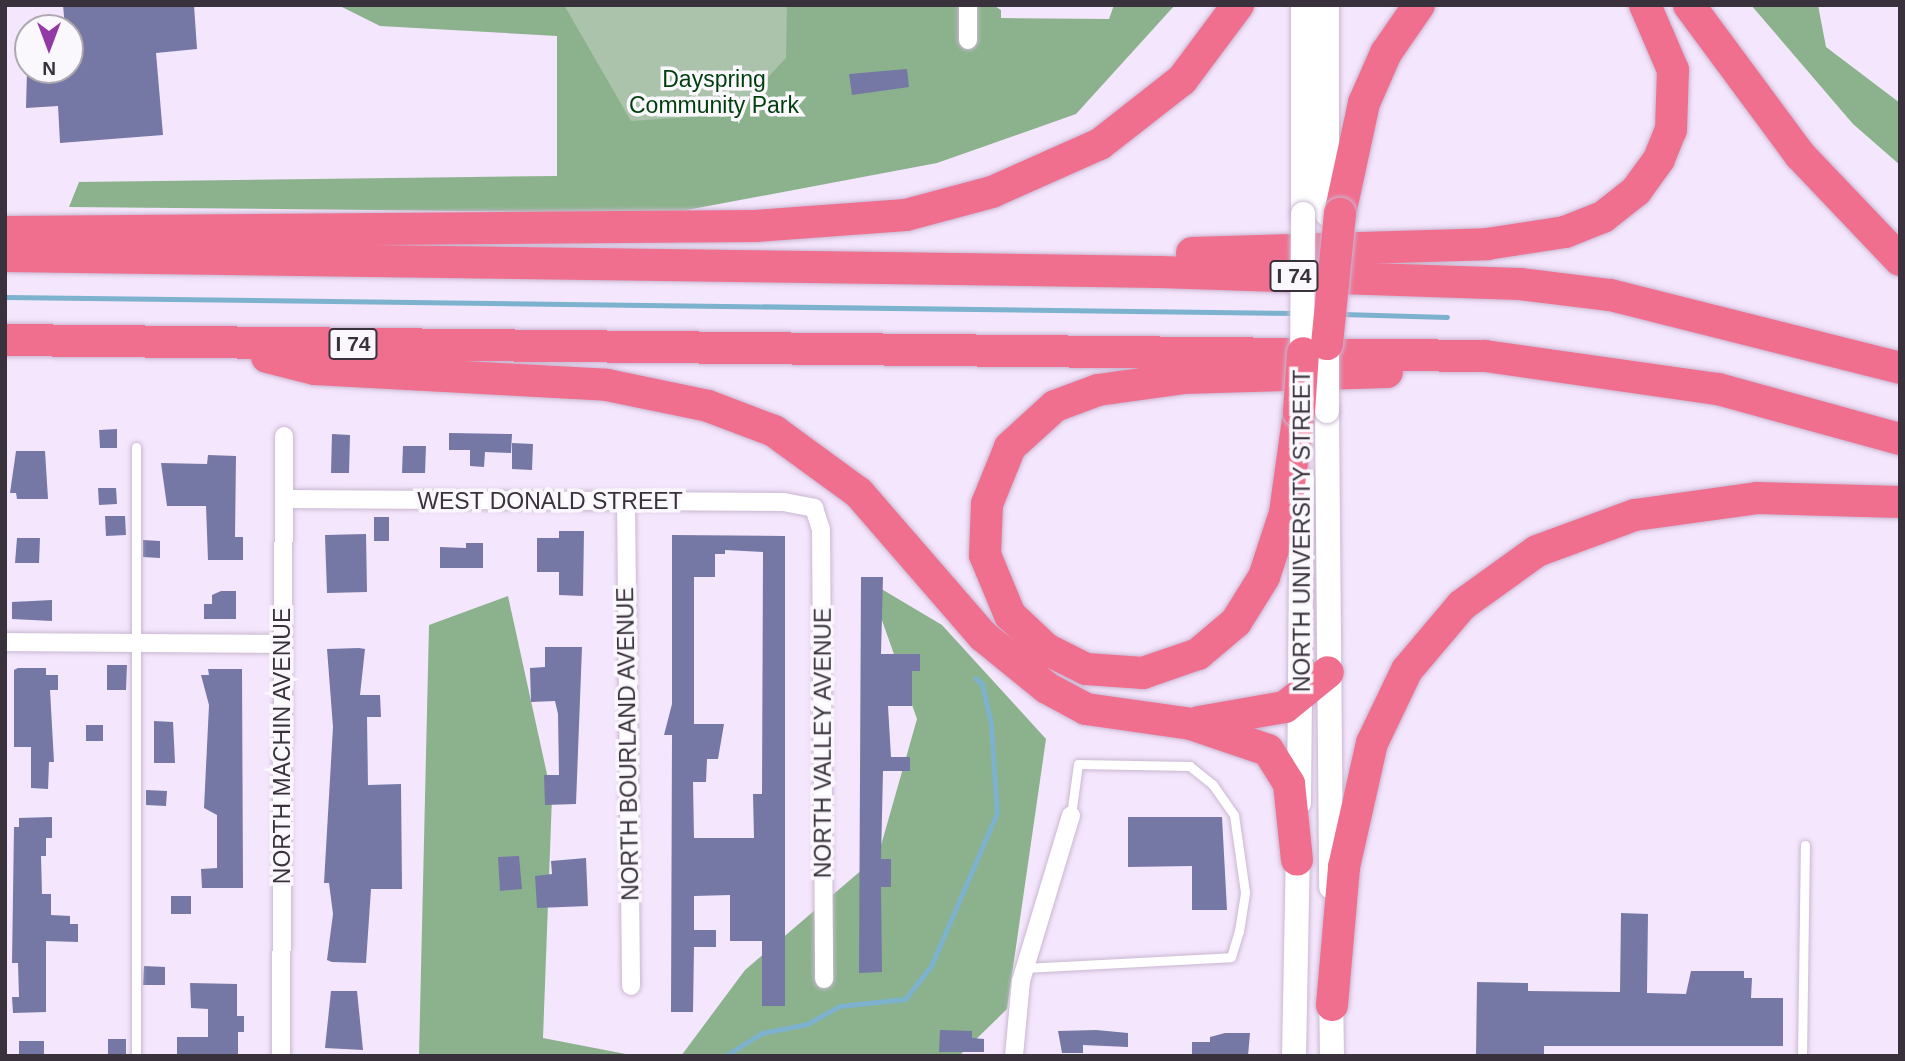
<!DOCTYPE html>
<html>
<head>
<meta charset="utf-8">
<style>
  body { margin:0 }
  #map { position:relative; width:1905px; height:1061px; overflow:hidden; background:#f4e6fc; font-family:Helvetica,sans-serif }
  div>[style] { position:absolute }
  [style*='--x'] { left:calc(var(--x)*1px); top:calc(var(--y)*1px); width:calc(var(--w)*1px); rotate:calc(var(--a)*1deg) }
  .green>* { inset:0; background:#abc3ab }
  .forest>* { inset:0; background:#8bb28c }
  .stream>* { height:5px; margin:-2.5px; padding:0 2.5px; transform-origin:2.5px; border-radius:2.5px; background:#7cb2cd }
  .building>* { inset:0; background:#7578a5 }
  .roads { filter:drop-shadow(0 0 2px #c9b7d2) drop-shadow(0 0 2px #c9b7d2) }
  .service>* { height:9px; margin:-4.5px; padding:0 4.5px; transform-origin:4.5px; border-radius:4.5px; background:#fff }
  .minor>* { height:18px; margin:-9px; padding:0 9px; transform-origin:9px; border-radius:9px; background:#fff }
  .secondary>* { height:24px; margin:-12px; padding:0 12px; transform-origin:12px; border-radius:12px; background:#fff }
  .motorway>* { height:32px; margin:-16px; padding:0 16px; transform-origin:16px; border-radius:16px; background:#f16f8e }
  .bridges { filter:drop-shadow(0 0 2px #c9b7d2) drop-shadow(0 0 2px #c9b7d2) }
  .secondary-bridge>* { height:24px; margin:-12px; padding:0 12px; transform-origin:12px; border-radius:12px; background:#fff }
  .motorway-bridge>* { height:32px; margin:-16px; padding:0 16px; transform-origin:16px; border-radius:16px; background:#f16f8e }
  span { translate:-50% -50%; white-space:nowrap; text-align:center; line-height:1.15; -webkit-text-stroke:7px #fbf8fd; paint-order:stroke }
  .shield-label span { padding:2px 5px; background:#fbf8fd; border:2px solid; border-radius:5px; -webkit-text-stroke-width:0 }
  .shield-label { font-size:21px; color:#39323d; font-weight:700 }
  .park-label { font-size:23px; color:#003f0c }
  .street-label { font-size:23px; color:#39323d }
  .frame { position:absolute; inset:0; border:7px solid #39323d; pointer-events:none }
  .north { position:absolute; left:14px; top:14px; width:70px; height:70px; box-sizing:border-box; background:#fbf8fd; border:2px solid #ada9b0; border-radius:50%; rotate:180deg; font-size:19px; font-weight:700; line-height:28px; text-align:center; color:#39323d }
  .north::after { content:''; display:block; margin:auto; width:24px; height:32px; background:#9239a5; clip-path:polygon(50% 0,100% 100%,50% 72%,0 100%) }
</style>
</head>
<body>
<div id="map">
  <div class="green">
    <div style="clip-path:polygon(559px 5px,811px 5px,810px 179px,561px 182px)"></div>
  </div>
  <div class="forest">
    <div style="clip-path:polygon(338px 5px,564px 5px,631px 121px,734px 114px,786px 58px,787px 5px,993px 5px,1001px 10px,1001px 18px,1109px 19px,1114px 5px,1175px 5px,1076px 114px,937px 163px,671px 213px,69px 207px,79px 182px,557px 176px,557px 36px,380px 26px)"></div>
    <div style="clip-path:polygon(1751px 5px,1818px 5px,1826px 47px,1900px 103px,1900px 165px,1853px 124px)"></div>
    <div style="clip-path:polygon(868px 581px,942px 625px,1046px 739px,1007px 1009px,959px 1056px,681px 1056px,745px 970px,878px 856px,917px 719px)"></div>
    <div style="clip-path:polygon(508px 596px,552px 797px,543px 1038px,636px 1056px,419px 1056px,429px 625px)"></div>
  </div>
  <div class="stream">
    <div style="--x:5;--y:297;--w:1292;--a:0.71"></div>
    <div style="--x:1342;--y:314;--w:105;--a:1.6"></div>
    <div style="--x:725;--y:1056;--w:44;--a:-31.9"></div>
    <div style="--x:762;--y:1033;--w:46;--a:-11.3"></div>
    <div style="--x:807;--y:1024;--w:38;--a:-29"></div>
    <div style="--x:840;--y:1006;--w:65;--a:-6.1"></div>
    <div style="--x:905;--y:999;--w:42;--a:-51.8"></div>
    <div style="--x:931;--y:966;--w:167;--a:-66.7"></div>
    <div style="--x:997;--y:813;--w:89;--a:-93.9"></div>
    <div style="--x:991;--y:724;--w:41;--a:-102.7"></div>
    <div style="--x:982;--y:684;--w:9;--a:-139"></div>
  </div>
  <div class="building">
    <div style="clip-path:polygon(63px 5px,194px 5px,197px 49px,156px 53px,163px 135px,60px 143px,58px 106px,26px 108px,27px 70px,70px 70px,70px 28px,65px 28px)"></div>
    <div style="clip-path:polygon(907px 69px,909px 87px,852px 95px,849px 74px)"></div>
    <div style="clip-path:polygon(117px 429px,117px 448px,100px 448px,99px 430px)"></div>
    <div style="clip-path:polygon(449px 433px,512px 434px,511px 453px,485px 452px,484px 467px,470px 466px,470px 450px,449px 450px)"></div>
    <div style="clip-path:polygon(332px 434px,350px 435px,349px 473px,331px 473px)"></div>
    <div style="clip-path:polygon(512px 443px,533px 444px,532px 470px,512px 469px)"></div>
    <div style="clip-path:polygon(403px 446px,426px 446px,425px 473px,402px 473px)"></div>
    <div style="clip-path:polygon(16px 451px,45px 451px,48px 499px,17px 499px,16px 493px,10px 493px)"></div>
    <div style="clip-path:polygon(208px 455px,236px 456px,235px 537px,243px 537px,243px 560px,208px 560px,206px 506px,167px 506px,161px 463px,207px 464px)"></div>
    <div style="clip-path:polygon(98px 488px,116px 488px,117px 504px,99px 505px)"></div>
    <div style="clip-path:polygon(105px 516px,125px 516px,126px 535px,106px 536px)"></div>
    <div style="clip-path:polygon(374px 517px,389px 517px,389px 541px,374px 541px)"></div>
    <div style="clip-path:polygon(559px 531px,584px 531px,583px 596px,559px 595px,559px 572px,537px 572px,537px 538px,559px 538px)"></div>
    <div style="clip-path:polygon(366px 534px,367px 592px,327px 593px,325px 535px)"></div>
    <div style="clip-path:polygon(evenodd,672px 535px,785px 536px,785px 1006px,762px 1006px,762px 941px,730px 941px,730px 895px,694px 896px,694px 930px,716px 930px,716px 947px,694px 947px,693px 1012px,671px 1012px,672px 735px,664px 735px,672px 704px,672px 535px,725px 550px,763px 552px,762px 794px,753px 794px,754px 838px,694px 838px,693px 782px,706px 782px,707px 759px,718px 759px,724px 724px,694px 724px,694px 577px,715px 577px,715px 554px,725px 554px,725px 550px)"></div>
    <div style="clip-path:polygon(17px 538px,40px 538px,39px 563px,15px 563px)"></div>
    <div style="clip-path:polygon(143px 540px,160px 541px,160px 558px,143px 557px)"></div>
    <div style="clip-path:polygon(466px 543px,483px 543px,483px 568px,440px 568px,440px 547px,466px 548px)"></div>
    <div style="clip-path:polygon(861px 577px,883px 577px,881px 654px,920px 654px,920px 671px,912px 671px,912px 706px,888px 706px,891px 757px,910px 757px,910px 771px,883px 771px,881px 859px,891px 859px,891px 887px,881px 887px,882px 972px,859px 973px)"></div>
    <div style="clip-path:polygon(221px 591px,236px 591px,236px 619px,204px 619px,204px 604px,212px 604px,212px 595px)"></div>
    <div style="clip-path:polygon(52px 600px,52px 621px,12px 619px,12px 602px)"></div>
    <div style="clip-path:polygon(545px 647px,582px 647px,576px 804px,545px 805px,544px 775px,559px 775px,558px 714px,555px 701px,531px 702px,530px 668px,545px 667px)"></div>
    <div style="clip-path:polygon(359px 648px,365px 649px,360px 695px,380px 695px,381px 717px,367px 717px,368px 785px,401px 784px,402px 889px,371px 889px,366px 963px,332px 962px,327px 960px,333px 914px,329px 883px,324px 883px,333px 727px,327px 649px)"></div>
    <div style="clip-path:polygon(107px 665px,127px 665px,126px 690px,107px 690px)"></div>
    <div style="clip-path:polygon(18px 668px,46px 668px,46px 675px,58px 675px,58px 690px,50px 690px,54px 762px,49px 762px,48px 789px,31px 788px,31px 747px,14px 747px,14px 670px)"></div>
    <div style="clip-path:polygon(208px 669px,242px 669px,243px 888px,202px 888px,201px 869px,217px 868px,217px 815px,204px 808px,209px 705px,201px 675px,209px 675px)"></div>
    <div style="clip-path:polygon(154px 721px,173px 722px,175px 763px,154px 763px)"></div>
    <div style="clip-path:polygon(86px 725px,103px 725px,103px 741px,86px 741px)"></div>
    <div style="clip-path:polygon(146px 790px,167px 791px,166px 806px,146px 805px)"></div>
    <div style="clip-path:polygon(52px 817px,52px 838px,46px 838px,46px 856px,41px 856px,42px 894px,51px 894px,51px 915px,70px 916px,70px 924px,78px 924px,78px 942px,46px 941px,46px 1012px,13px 1013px,12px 997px,19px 997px,18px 963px,12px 963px,14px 827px,19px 827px,19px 818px)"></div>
    <div style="clip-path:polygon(1128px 817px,1222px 817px,1227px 910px,1192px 910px,1192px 866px,1128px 867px)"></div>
    <div style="clip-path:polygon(519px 856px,522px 889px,500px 891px,498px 857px)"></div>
    <div style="clip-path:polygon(586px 858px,588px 906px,537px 908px,535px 876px,552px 874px,551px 861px)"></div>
    <div style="clip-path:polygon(171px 896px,191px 896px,191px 914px,171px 914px)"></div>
    <div style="clip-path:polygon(1621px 913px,1648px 914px,1647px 993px,1686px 994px,1691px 971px,1744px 971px,1744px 978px,1752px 978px,1751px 998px,1783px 998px,1783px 1046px,1544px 1046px,1544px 1056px,1476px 1056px,1477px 982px,1528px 983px,1528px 991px,1620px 992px)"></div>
    <div style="clip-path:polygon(144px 966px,165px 967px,165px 985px,143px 985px)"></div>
    <div style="clip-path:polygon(190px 983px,237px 984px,237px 1016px,244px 1016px,244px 1032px,238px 1032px,238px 1056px,177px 1054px,177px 1037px,208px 1037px,208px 1009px,191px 1008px)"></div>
    <div style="clip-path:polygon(331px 991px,357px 991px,363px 1050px,325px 1048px)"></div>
    <div style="clip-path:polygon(940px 1030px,972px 1031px,972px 1038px,984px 1039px,984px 1052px,939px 1052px)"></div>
    <div style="clip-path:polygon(1096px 1030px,1128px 1033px,1128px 1047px,1083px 1045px,1083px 1053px,1062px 1053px,1058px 1031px)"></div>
    <div style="clip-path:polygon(1225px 1033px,1250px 1033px,1248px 1056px,1192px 1056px,1192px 1042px,1210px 1042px,1210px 1037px)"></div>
    <div style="clip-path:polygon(108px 1039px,126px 1039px,126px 1055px,108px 1055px)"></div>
    <div style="clip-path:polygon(19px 1041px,44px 1041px,44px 1056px,19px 1056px)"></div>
  </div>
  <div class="roads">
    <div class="service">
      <div style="--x:136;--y:447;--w:609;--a:90"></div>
      <div style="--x:1024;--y:968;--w:207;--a:-3"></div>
      <div style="--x:1231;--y:957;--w:27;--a:-73"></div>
      <div style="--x:1239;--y:931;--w:39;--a:-81"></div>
      <div style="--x:1245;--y:892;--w:78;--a:-98.1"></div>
      <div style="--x:1234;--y:815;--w:38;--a:-125"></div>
      <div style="--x:1212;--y:784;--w:28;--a:-141"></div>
      <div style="--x:1190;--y:766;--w:112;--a:-179"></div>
      <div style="--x:1078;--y:764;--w:51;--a:97.8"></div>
      <div style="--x:1802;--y:1056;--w:211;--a:-89.2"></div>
    </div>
    <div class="minor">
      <div style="--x:968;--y:40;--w:35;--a:-90"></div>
      <div style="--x:284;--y:499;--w:500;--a:0.34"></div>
      <div style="--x:784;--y:502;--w:31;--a:11"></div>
      <div style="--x:814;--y:508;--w:22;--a:72"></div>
      <div style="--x:821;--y:529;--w:450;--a:89.6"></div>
      <div style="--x:626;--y:502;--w:484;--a:89.4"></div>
      <div style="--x:5;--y:642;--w:278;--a:0.4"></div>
      <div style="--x:281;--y:1056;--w:620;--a:-89.72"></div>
      <div style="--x:1014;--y:1056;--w:75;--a:-84.7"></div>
      <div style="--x:1021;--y:981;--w:173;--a:-73.2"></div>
    </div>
    <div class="secondary">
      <div style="--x:1303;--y:214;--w:209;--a:-90"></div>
      <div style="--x:1327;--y:214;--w:209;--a:-90"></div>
      <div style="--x:1327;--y:411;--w:476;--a:89.5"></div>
      <div style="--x:1299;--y:803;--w:324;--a:-89.5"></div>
      <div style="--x:1331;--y:986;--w:70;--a:89.2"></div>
      <div style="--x:1294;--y:1056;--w:213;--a:-88.9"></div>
    </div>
    <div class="motorway">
      <div style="--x:1689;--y:5;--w:187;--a:53.5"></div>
      <div style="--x:1800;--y:155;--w:145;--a:46.4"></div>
      <div style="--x:1340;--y:214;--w:114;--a:-77.8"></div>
      <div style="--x:1364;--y:103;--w:55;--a:-66.3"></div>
      <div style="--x:1386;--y:53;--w:58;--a:-55.5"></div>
      <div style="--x:5;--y:232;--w:750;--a:-0.46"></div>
      <div style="--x:755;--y:226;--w:151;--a:-4.2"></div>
      <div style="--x:906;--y:215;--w:89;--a:-15"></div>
      <div style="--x:992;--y:192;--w:118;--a:-24"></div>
      <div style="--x:1100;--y:144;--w:104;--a:-38"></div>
      <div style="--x:1182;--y:80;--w:94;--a:-53.3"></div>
      <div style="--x:1192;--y:253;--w:295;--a:-1.7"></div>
      <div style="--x:1487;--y:244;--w:79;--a:-8.7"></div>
      <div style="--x:1565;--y:232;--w:41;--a:-21.5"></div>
      <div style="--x:1603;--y:217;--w:42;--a:-38.2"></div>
      <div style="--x:1636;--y:191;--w:39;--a:-54"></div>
      <div style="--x:1659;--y:159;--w:31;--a:-68"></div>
      <div style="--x:1671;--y:130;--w:60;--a:-88.1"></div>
      <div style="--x:1673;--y:70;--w:71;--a:-113.3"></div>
      <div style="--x:5;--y:256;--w:1154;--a:0.79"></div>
      <div style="--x:1159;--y:272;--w:361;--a:1.9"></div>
      <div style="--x:1520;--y:284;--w:91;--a:7"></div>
      <div style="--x:1610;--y:295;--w:299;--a:14.1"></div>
      <div style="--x:5;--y:340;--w:1480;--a:0.62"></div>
      <div style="--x:1485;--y:356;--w:235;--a:8.1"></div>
      <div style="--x:1718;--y:389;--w:189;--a:15.4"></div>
      <div style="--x:267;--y:357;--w:49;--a:14"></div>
      <div style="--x:315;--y:369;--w:292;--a:3.1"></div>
      <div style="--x:607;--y:385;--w:103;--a:11.7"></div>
      <div style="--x:708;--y:406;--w:71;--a:20.7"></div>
      <div style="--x:774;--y:431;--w:105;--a:36.1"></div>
      <div style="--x:859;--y:493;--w:189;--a:49.1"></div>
      <div style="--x:983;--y:636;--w:82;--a:39.1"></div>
      <div style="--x:1047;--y:688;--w:44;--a:28.3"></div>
      <div style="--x:1086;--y:709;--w:106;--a:8.1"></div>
      <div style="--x:1191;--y:724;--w:81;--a:18.7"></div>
      <div style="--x:1268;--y:750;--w:40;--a:58"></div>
      <div style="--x:1289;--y:784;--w:76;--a:84"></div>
      <div style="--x:1299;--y:412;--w:102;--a:97.9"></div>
      <div style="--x:1285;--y:513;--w:67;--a:108.2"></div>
      <div style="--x:1264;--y:577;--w:53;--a:121.9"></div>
      <div style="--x:1236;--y:622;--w:50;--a:139.9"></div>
      <div style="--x:1198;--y:654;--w:58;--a:160.9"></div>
      <div style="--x:1143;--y:673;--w:57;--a:-176"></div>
      <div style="--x:1086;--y:669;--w:45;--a:-153.4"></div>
      <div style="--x:1046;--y:649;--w:50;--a:-136.6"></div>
      <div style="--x:1010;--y:615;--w:65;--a:-112.6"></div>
      <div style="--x:985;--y:555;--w:51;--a:-87.8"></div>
      <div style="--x:987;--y:504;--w:61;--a:-68"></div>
      <div style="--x:1010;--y:447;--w:61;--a:-42.3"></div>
      <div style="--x:1055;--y:406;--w:46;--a:-20.4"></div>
      <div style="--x:1098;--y:390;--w:86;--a:-8"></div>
      <div style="--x:1183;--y:378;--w:204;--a:-1.7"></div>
      <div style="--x:1199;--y:722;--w:87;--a:-9.9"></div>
      <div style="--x:1285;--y:707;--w:55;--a:-39.1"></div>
      <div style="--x:1332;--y:1005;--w:139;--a:-85"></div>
      <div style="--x:1344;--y:867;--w:127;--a:-77.3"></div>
      <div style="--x:1372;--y:743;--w:81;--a:-64.4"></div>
      <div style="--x:1407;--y:670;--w:85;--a:-49.8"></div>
      <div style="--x:1462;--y:605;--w:92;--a:-35.8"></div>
      <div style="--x:1537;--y:551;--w:104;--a:-20.2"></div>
      <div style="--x:1635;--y:515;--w:123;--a:-7.9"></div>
      <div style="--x:1757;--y:498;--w:143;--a:1.6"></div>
    </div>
  </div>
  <div class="bridges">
    <div class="secondary-bridge">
      <div style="--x:1327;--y:328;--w:83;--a:90"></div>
      <div style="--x:1302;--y:371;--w:157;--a:-89.6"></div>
    </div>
    <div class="motorway-bridge">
      <div style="--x:1327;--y:344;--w:131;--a:-84.3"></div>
      <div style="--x:1299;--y:412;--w:59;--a:-86.1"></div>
    </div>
  </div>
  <div class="shield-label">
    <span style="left:1294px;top:276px">I 74</span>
    <span style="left:353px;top:344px">I 74</span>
  </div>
  <div class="park-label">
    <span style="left:714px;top:92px">Dayspring<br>Community Park</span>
  </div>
  <div class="street-label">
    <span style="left:550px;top:501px">WEST DONALD STREET</span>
    <span style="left:1302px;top:531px;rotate:-90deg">NORTH UNIVERSITY STREET</span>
    <span style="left:823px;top:743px;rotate:-90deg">NORTH VALLEY AVENUE</span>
    <span style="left:628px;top:744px;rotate:-91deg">NORTH BOURLAND AVENUE</span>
    <span style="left:282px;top:746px;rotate:-90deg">NORTH MACHIN AVENUE</span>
  </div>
  <div class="frame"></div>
  <div class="north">N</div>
</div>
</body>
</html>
